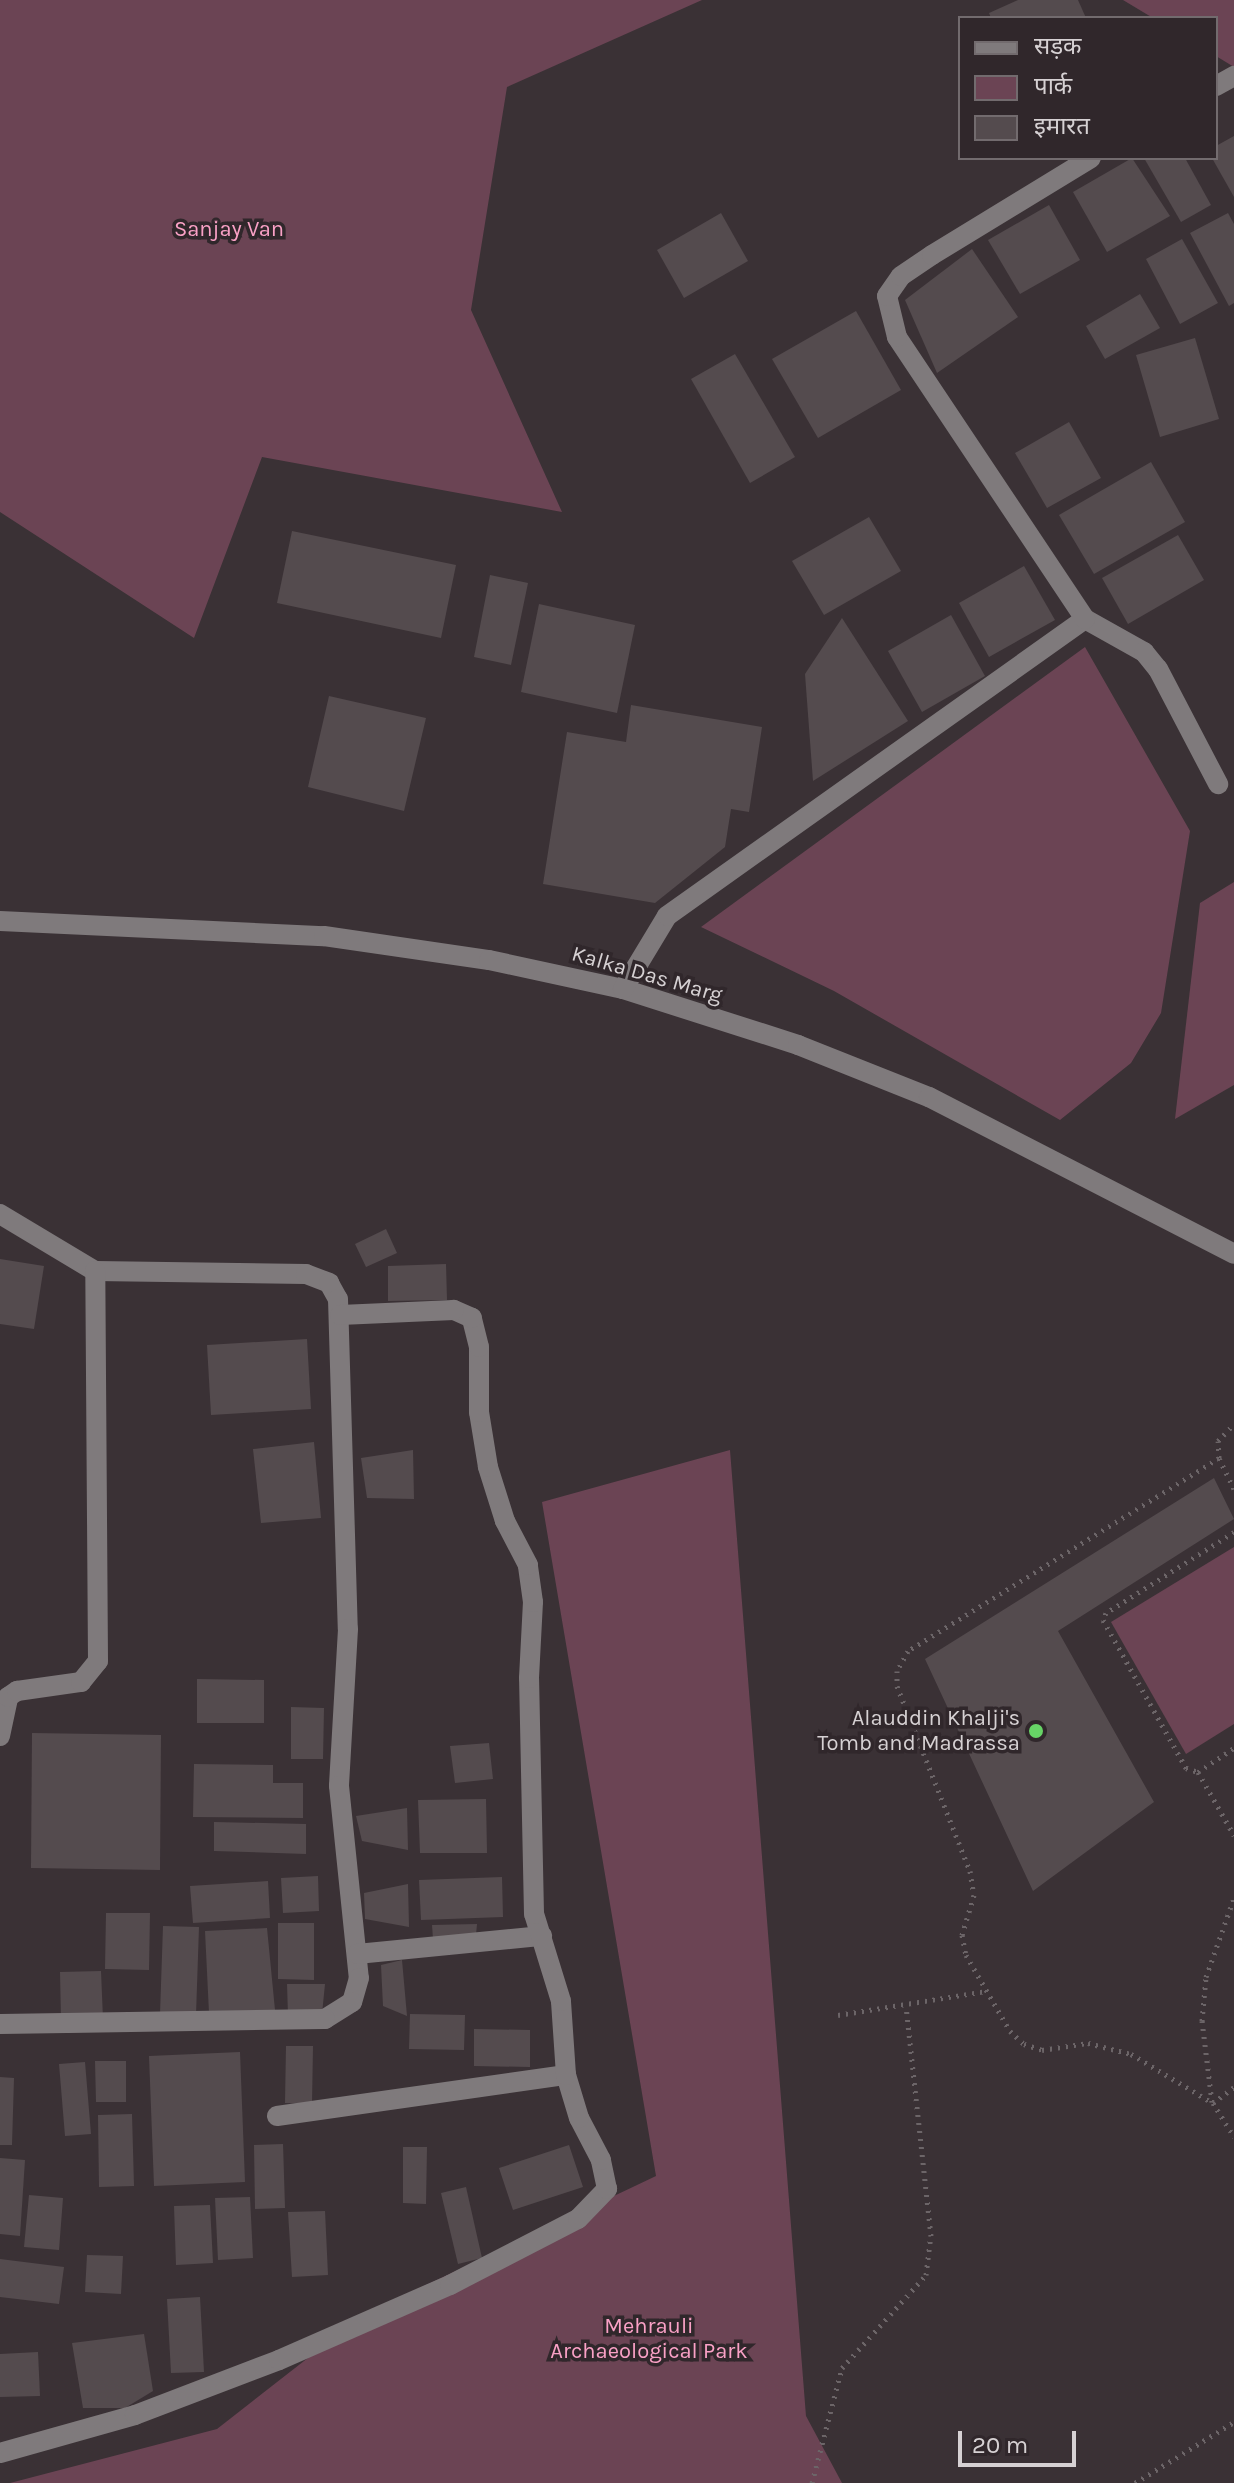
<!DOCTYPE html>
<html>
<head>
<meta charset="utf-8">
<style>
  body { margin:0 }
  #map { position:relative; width:1234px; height:2483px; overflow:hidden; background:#3a3135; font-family:Karla,"Noto Sans Devanagari",sans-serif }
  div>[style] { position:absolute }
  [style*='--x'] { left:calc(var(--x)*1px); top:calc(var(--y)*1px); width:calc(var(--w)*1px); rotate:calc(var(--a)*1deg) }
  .green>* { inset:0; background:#6b4454 }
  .building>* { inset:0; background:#544b4e }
  .path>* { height:5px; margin-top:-2.5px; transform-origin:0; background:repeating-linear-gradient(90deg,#6c6568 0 2px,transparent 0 8px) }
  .minor>* { height:20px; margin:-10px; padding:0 10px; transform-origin:10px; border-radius:10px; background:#7f7a7c }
  .dots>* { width:22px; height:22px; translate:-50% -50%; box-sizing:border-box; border:4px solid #30272b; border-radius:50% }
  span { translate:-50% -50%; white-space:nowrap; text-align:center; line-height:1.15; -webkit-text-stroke:7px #30272b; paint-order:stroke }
  .park-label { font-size:22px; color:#faa1c6 }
  .street-label { font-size:22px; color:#d6d1d3 }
  .poi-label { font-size:22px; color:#d6d1d3 }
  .right { translate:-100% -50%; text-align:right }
  .legend { position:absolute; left:958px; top:16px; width:260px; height:144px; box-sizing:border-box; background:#30272b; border:2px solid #726b6e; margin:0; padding:10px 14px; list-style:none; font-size:24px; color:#d6d1d3 }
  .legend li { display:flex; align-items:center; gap:16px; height:40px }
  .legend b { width:40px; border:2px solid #726b6e }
  .scale { position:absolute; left:958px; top:2431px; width:118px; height:36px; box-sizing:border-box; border:4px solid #d6d1d3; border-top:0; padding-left:10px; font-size:24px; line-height:28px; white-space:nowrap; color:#d6d1d3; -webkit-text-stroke:6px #30272b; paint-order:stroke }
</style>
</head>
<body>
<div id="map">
  <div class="green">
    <div style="clip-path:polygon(0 0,702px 0,507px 87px,471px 310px,562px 512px,262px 457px,194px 638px,0 512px)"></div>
    <div style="clip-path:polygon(1123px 0,1234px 0,1234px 67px,1216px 56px,1216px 18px,1153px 18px)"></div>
    <div style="clip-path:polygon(1085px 647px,1190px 831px,1161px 1013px,1131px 1063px,1060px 1120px,834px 991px,701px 927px)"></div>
    <div style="clip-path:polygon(1234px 882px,1234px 1085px,1175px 1119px,1200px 903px)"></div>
    <div style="clip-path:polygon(730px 1450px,806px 2416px,842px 2483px,10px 2483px,217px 2429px,363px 2315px,656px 2176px,542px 1502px)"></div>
    <div style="clip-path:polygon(1234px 1547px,1234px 1724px,1186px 1754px,1111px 1622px)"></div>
  </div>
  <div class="building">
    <div style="clip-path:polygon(1018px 0,1078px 0,1086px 18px,991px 18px,989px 13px)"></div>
    <div style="clip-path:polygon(1234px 136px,1234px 197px,1212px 158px,1216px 146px)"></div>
    <div style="clip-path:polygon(1132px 158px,1170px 216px,1107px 252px,1073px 192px)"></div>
    <div style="clip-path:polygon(1144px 158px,1185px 158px,1211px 205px,1181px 222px)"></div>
    <div style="clip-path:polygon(1049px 205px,1080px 260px,1020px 294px,988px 240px)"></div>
    <div style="clip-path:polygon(721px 213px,748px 261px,684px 298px,657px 250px)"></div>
    <div style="clip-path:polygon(1228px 213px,1234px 224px,1234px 303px,1229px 306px,1190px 233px)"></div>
    <div style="clip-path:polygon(1182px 239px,1218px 303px,1180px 324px,1146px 259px)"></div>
    <div style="clip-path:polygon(972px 249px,1018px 317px,937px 373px,905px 300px)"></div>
    <div style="clip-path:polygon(1140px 294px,1160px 328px,1105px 359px,1086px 326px)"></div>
    <div style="clip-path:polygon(856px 311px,901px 390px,818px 438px,772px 359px)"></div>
    <div style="clip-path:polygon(1195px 338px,1219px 419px,1160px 437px,1136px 355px)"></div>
    <div style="clip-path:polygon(735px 354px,795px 457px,750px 483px,691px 379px)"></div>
    <div style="clip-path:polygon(1069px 422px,1101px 478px,1047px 508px,1015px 453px)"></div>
    <div style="clip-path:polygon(1151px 462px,1185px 522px,1094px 574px,1059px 515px)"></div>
    <div style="clip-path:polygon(869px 517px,901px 571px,824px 615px,792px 561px)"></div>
    <div style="clip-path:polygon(292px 531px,456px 565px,441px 638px,277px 603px)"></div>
    <div style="clip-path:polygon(1178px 535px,1204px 580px,1128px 624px,1102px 578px)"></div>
    <div style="clip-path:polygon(1024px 566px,1055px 620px,989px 657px,959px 603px)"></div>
    <div style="clip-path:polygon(490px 575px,528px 583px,511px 665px,474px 657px)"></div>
    <div style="clip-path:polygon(539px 604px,635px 625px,617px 713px,521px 692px)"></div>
    <div style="clip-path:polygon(951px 615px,985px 676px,922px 712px,888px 651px)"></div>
    <div style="clip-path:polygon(842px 618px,908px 721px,813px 781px,805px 674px)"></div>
    <div style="clip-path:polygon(329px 696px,426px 718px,404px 811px,308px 787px)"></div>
    <div style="clip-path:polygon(631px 705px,762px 727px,749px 812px,731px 809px,725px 847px,655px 903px,543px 884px,567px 732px,626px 742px)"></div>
    <div style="clip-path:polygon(386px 1229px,397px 1253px,366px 1267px,355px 1244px)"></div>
    <div style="clip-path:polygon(0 1259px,44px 1266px,34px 1329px,0 1324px)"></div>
    <div style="clip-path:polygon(446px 1264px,447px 1300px,388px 1301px,388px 1266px)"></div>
    <div style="clip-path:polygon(307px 1339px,311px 1409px,211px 1415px,207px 1345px)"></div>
    <div style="clip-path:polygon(314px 1442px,321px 1518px,261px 1523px,253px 1449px)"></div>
    <div style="clip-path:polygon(413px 1450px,414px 1499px,367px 1498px,361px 1458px)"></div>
    <div style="clip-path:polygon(1214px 1478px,1234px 1519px,1058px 1631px,1154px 1802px,1033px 1891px,925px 1659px)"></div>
    <div style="clip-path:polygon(197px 1679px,264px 1680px,264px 1723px,197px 1723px)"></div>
    <div style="clip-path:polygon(291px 1707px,324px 1708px,323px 1759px,291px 1759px)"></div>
    <div style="clip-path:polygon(32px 1733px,161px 1735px,160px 1870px,31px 1868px)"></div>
    <div style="clip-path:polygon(489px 1743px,493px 1779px,455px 1783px,450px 1746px)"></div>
    <div style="clip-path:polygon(194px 1764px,273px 1765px,273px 1783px,303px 1783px,303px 1818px,193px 1817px)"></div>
    <div style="clip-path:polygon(486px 1799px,487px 1853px,420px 1853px,418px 1800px)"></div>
    <div style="clip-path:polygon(407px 1808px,408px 1850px,362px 1841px,356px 1816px)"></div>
    <div style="clip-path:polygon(214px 1822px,306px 1824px,306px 1854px,214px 1851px)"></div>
    <div style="clip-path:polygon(318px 1876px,319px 1911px,283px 1913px,281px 1878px)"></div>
    <div style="clip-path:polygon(502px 1877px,503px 1917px,421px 1920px,419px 1880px)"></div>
    <div style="clip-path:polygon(268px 1881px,270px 1918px,193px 1923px,190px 1886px)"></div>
    <div style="clip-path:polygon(408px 1884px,409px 1927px,365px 1919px,364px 1893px)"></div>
    <div style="clip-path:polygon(106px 1913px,150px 1913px,149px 1970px,105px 1969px)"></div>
    <div style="clip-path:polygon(278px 1923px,314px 1923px,314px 1980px,278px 1979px)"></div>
    <div style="clip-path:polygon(477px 1924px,476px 1935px,433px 1939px,432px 1925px)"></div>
    <div style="clip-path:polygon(163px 1926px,199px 1927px,196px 2015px,160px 2014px)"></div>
    <div style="clip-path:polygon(267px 1928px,275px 2010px,209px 2013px,205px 1931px)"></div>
    <div style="clip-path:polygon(402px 1960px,407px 2016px,383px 2006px,381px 1965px)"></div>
    <div style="clip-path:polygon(101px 1971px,103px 2019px,61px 2020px,60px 1972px)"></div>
    <div style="clip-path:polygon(287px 1984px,325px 1984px,322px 2014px,288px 2015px)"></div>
    <div style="clip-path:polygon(410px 2014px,465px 2015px,464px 2050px,409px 2049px)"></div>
    <div style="clip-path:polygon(474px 2029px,530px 2030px,530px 2067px,474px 2066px)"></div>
    <div style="clip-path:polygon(286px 2046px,313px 2046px,312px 2104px,285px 2103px)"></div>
    <div style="clip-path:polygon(240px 2052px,245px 2182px,154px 2186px,149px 2056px)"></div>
    <div style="clip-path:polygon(95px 2061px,126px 2061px,126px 2102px,96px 2102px)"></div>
    <div style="clip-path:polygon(85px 2062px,91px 2134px,65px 2136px,59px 2064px)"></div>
    <div style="clip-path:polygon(0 2077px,14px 2078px,12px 2145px,0 2145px)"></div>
    <div style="clip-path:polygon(132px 2114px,134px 2186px,99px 2187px,98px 2115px)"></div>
    <div style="clip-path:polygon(283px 2144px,285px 2208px,255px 2209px,254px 2145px)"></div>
    <div style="clip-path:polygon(569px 2145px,583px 2187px,513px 2210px,499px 2168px)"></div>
    <div style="clip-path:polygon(403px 2147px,427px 2147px,426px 2204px,403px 2203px)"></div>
    <div style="clip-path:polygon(0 2158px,25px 2160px,20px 2236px,0 2234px)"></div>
    <div style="clip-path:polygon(466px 2187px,482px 2258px,458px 2264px,441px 2193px)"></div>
    <div style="clip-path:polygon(29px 2195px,63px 2198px,59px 2250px,24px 2247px)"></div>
    <div style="clip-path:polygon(250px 2197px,253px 2258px,218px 2260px,215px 2198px)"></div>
    <div style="clip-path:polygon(210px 2205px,213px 2263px,176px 2265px,174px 2206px)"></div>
    <div style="clip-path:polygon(325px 2211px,328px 2275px,292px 2277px,288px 2212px)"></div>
    <div style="clip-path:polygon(87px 2255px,123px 2256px,121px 2294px,85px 2292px)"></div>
    <div style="clip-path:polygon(0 2259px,64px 2267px,59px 2304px,0 2297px)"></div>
    <div style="clip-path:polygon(200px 2297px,204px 2372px,171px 2373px,167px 2299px)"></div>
    <div style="clip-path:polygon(144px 2334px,153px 2391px,125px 2408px,83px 2408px,72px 2343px)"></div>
    <div style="clip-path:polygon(38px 2352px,40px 2396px,0 2397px,0 2354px)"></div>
  </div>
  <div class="path">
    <div style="--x:1219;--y:1458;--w:17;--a:-93"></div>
    <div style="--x:1218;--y:1441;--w:23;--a:-47"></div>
    <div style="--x:1234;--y:1489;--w:34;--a:-116"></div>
    <div style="--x:1219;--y:1458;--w:366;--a:148.2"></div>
    <div style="--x:908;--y:1651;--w:23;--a:119"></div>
    <div style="--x:897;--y:1671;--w:15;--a:90"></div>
    <div style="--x:897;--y:1686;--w:199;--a:68.5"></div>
    <div style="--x:970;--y:1871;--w:24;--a:81"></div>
    <div style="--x:974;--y:1895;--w:42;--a:106.7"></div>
    <div style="--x:962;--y:1935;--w:20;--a:79"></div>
    <div style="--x:966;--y:1955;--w:88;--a:59.9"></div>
    <div style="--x:1010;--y:2031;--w:19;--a:43"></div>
    <div style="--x:1024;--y:2044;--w:19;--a:18"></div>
    <div style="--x:1042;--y:2050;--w:47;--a:-8.7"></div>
    <div style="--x:1088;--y:2043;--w:44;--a:14.3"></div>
    <div style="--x:1131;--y:2054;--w:96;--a:30.9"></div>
    <div style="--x:1213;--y:2103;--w:40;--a:58"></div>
    <div style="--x:1234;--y:1532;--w:151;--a:147.7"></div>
    <div style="--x:1106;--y:1613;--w:8;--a:113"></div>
    <div style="--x:1103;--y:1620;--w:170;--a:60.7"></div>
    <div style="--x:1186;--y:1768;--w:13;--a:18"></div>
    <div style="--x:1198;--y:1772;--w:43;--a:-33.7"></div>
    <div style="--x:1198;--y:1772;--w:73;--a:60.3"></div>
    <div style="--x:838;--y:2015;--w:151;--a:-9.2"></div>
    <div style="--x:1212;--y:2102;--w:82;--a:-97"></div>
    <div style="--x:1202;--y:2021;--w:44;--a:-84.8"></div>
    <div style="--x:1206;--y:1977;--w:84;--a:-70.5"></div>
    <div style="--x:1213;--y:2103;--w:26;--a:-37"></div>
    <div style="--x:812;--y:2483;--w:119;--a:-75.4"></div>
    <div style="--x:842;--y:2368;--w:125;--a:-47.9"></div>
    <div style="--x:926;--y:2275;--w:39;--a:-83"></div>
    <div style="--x:931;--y:2236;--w:230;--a:-96.2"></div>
    <div style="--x:1135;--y:2483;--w:116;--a:-31.6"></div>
  </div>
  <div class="minor">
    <div style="--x:1216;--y:86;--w:21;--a:-29"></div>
    <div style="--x:1085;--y:619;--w:68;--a:29.2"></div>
    <div style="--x:1144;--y:652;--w:22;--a:51"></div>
    <div style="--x:1158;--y:669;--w:130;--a:62.4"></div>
    <div style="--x:0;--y:921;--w:324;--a:2.7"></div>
    <div style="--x:324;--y:936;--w:167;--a:8.3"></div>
    <div style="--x:489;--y:960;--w:137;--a:12.2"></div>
    <div style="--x:623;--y:989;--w:184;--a:17.7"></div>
    <div style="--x:798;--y:1045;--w:141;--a:21.7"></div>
    <div style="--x:929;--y:1097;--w:343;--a:27.2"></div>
    <div style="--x:623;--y:989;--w:85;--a:-58.9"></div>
    <div style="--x:667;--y:916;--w:513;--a:-35.39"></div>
    <div style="--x:1085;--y:619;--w:339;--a:-123.7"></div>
    <div style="--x:897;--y:337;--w:42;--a:-103.7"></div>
    <div style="--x:887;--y:296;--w:24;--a:-55"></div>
    <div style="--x:901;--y:276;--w:37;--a:-34"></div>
    <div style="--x:932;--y:255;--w:186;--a:-31.4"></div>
    <div style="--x:0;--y:1214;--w:111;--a:31"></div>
    <div style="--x:95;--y:1271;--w:211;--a:0.8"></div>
    <div style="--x:306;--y:1274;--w:25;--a:21"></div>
    <div style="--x:329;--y:1283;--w:18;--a:61"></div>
    <div style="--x:338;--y:1299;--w:330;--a:88.3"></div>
    <div style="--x:348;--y:1629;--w:157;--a:93.3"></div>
    <div style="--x:339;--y:1786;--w:193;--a:84.1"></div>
    <div style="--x:359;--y:1978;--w:25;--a:106"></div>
    <div style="--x:352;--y:2002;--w:32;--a:148"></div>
    <div style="--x:325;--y:2019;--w:325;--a:179.1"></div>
    <div style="--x:0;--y:1736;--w:40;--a:-78"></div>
    <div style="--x:8;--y:1697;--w:11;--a:-34"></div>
    <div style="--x:17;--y:1691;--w:65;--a:-8"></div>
    <div style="--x:81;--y:1682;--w:27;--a:-51"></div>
    <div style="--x:98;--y:1661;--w:390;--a:-90.4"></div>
    <div style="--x:357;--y:1954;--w:186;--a:-5.6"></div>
    <div style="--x:277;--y:2116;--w:292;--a:-8.1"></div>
    <div style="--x:0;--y:2453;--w:140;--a:-15.7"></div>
    <div style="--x:135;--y:2415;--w:154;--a:-20.9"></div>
    <div style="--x:279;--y:2360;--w:187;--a:-23.7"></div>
    <div style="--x:450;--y:2285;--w:144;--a:-27.3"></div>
    <div style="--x:578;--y:2219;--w:42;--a:-46"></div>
    <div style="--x:607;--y:2189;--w:30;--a:-102"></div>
    <div style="--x:601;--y:2160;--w:47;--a:-117.6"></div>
    <div style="--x:579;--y:2118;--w:45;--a:-106.8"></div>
    <div style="--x:566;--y:2075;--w:74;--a:-93.9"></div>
    <div style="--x:561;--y:2001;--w:91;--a:-107.2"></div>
    <div style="--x:534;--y:1914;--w:236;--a:-91.2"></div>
    <div style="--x:529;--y:1678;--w:76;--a:-87"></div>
    <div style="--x:533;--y:1602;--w:37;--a:-98"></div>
    <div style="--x:528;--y:1565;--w:50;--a:-117.6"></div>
    <div style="--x:505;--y:1521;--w:57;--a:-107.5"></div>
    <div style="--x:488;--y:1467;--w:56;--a:-99.3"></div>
    <div style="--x:479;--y:1412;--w:65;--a:-90"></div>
    <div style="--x:479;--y:1347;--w:30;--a:-104"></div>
    <div style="--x:472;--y:1318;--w:20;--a:-156"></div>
    <div style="--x:454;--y:1310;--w:114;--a:177.5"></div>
  </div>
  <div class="dots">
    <div style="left:1036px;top:1731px;background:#67d466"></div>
  </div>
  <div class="park-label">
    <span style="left:229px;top:230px">Sanjay Van</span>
    <span style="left:649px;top:2339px">Mehrauli<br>Archaeological Park</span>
  </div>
  <div class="street-label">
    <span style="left:647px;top:975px;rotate:16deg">Kalka Das Marg</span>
  </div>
  <div class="poi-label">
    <span class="right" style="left:1020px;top:1731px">Alauddin Khalji's<br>Tomb and Madrassa</span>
  </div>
  <ul class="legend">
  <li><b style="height:10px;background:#7f7a7c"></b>सड़क</li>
  <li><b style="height:22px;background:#6b4454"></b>पार्क</li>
  <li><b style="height:22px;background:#544b4e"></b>इमारत</li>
  </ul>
  <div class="scale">20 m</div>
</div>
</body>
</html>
